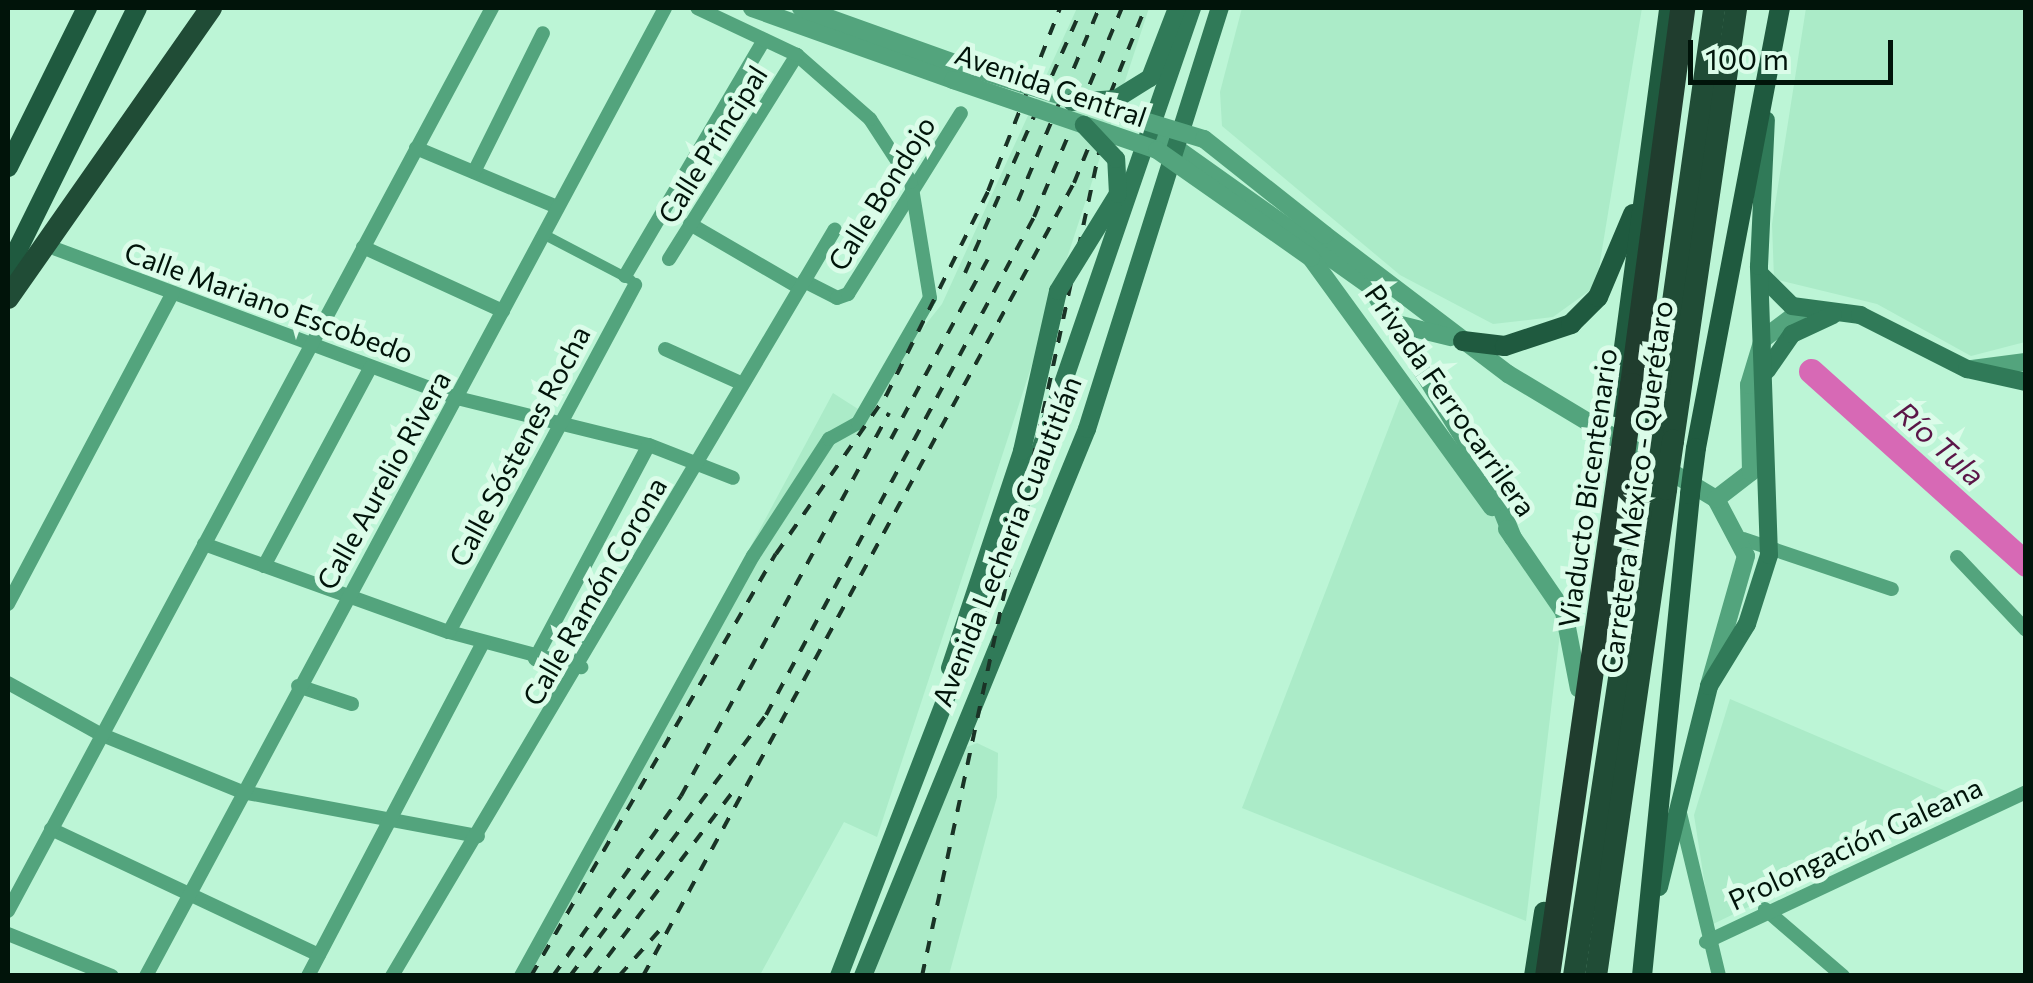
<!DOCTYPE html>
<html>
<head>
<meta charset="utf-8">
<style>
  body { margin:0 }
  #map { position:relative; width:2033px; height:983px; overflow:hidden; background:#bcf5d6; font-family:Commissioner,sans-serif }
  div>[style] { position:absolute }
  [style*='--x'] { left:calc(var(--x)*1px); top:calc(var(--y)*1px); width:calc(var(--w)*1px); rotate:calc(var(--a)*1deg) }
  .built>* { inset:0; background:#abebc8 }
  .river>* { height:25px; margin:-12.5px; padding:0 12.5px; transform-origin:12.5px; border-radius:12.5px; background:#d769b5 }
  .pedestrian>* { height:10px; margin:-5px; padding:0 5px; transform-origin:5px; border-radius:5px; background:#53a47d }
  .minor>* { height:14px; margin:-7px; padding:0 7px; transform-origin:7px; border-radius:7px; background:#53a47d }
  .tertiary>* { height:18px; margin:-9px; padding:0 9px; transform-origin:9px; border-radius:9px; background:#53a47d }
  .secondary>* { height:18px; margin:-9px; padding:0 9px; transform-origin:9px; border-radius:9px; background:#307a58 }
  .primary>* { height:20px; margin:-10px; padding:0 10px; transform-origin:10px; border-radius:10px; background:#1f5a3f }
  .trunk>* { height:22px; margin:-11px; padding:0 11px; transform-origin:11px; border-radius:11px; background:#204c36 }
  .motorway>* { height:25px; margin:-12.5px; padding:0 12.5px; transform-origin:12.5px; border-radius:12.5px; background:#203d2e }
  .rail>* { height:4px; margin-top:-2px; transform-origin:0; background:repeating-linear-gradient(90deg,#1a3326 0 12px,transparent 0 24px) }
  .tertiary-bridge>* { height:18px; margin:-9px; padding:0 9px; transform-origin:9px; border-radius:9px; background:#53a47d }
  .secondary-bridge>* { height:18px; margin:-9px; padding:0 9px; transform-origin:9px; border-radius:9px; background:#307a58 }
  .primary-bridge>* { height:20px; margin:-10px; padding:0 10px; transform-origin:10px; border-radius:10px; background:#1f5a3f }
  .trunk-bridge>* { height:22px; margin:-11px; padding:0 11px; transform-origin:11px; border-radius:11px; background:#204c36 }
  .motorway-bridge>* { height:25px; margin:-12.5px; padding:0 12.5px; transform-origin:12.5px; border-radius:12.5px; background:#203d2e }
  span { translate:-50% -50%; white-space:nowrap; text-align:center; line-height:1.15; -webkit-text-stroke:10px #dbfce9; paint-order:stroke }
  .street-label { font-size:28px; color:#01140a }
  .water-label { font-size:30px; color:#5b1648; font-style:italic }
  .frame { position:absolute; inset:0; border:10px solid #01140a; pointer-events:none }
  .scale { position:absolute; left:1688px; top:40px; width:205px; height:45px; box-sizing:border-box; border:5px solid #01140a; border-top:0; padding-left:12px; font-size:30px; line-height:35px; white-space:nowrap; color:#01140a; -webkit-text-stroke:8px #dbfce9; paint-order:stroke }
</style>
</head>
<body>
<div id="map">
  <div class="built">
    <div style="clip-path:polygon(1077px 8px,1149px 8px,877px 837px,844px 822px,760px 975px,520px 976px,833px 393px,858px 409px,942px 304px)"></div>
    <div style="clip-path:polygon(1242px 8px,1642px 8px,1596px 286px,1553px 317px,1493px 324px,1400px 275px,1222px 126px,1220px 92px)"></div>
    <div style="clip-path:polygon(1806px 8px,2025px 8px,2025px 342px,1971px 356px,1877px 304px,1774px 279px,1772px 224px)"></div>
    <div style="clip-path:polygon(1406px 383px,1555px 607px,1560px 633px,1526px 921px,1242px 808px)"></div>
    <div style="clip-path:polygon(1730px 699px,1969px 801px,1711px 925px,1694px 815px)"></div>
    <div style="clip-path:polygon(977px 743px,998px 753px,997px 797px,949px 975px,873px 976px,962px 749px)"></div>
  </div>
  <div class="river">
    <div style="--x:1811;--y:371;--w:289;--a:41.9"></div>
  </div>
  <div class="pedestrian">
    <div style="--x:543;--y:234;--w:99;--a:27.6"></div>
  </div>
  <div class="minor">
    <div style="--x:416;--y:148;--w:153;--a:22.7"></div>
    <div style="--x:474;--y:172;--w:155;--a:-63.6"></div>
    <div style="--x:690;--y:224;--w:127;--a:30.2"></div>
    <div style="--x:363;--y:247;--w:154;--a:24.6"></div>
    <div style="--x:56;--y:249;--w:428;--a:20.4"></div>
    <div style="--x:457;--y:398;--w:198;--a:13.8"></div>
    <div style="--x:649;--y:445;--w:90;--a:21.4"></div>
    <div style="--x:669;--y:259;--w:241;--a:-57.9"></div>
    <div style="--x:625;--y:276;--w:274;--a:-59.5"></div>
    <div style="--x:804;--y:281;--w:37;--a:27"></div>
    <div style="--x:837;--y:298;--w:12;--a:-20"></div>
    <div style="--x:848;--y:294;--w:213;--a:-58"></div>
    <div style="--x:665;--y:349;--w:85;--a:24.2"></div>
    <div style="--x:1743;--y:539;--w:157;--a:18.6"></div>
    <div style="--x:204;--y:544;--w:260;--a:19.8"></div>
    <div style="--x:449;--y:632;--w:137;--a:14.9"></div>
    <div style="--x:1957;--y:557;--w:100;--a:46.6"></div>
    <div style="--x:264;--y:566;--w:225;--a:-61.8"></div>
    <div style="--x:8;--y:604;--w:352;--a:-62.1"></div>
    <div style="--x:449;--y:632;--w:394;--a:-61.8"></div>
    <div style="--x:535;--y:659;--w:242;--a:-62"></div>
    <div style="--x:8;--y:683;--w:105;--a:29"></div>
    <div style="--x:100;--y:734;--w:153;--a:22.2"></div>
    <div style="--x:242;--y:792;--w:240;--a:10.6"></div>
    <div style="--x:298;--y:686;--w:57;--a:18.4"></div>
    <div style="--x:1678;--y:805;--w:176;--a:76.5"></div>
    <div style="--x:51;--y:829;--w:296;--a:25.2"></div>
    <div style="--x:1765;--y:909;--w:103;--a:40.7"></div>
    <div style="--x:8;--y:911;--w:1025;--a:-61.81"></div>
    <div style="--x:8;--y:934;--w:112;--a:22"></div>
    <div style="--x:1706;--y:942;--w:353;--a:-25.1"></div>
    <div style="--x:146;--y:976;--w:1098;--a:-61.8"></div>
    <div style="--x:308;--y:976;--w:377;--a:-62.3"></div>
    <div style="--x:392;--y:976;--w:868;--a:-59.33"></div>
    <div style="--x:521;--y:976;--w:480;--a:-61.1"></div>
    <div style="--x:753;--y:556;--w:140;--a:-57"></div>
    <div style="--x:829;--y:439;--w:33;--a:-29"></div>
    <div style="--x:858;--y:423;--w:144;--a:-60.1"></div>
    <div style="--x:930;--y:298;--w:118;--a:-99.3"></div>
    <div style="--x:911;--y:182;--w:75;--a:-123.1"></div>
    <div style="--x:870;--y:119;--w:97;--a:-138.8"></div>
    <div style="--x:797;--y:55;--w:110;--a:-154.8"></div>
  </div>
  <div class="tertiary">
    <div style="--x:752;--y:8;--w:214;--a:19.7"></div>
    <div style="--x:801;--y:8;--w:169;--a:19.7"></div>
    <div style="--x:1152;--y:131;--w:267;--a:35.4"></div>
    <div style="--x:1370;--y:286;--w:231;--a:58.4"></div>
    <div style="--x:1491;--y:483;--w:59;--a:68.2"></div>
    <div style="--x:1325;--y:235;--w:230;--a:37.2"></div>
    <div style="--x:1508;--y:374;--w:243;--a:31"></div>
    <div style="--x:1716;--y:499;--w:64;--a:62.2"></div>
    <div style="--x:1746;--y:556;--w:135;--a:105.9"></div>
    <div style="--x:1311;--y:258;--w:308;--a:54"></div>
    <div style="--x:1397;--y:324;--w:55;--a:13.8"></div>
    <div style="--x:1972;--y:369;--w:54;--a:-7.4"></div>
    <div style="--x:1716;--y:499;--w:44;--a:-37.6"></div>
    <div style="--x:1751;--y:472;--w:87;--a:-91.3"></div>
    <div style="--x:1749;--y:385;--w:48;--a:-73.1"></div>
    <div style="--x:1763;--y:339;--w:50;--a:-36.9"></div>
    <div style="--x:1507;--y:529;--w:101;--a:55.5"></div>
    <div style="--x:1564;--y:612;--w:78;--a:79"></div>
  </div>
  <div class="secondary">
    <div style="--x:1762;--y:276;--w:42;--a:45"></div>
    <div style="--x:1792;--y:306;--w:69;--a:7.5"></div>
    <div style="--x:1860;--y:315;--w:120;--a:26.8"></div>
    <div style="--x:1967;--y:369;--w:60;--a:12.4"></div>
    <div style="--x:1767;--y:370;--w:44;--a:-55.2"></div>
    <div style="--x:1792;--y:334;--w:45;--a:-24.9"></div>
    <div style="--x:950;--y:668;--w:229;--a:-71.6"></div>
    <div style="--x:1659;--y:887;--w:207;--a:-76"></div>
    <div style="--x:1709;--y:686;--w:73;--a:-58.5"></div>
    <div style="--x:1747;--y:624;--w:72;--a:-72.3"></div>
    <div style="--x:1769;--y:555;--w:289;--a:-92"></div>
    <div style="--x:1759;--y:266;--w:146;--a:-87.3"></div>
    <div style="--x:839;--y:976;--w:523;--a:-68.93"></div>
    <div style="--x:1027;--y:488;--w:508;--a:-71.03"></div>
    <div style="--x:863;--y:976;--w:591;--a:-67.73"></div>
    <div style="--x:1087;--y:429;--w:442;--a:-72.5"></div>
  </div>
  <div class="primary">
    <div style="--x:8;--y:167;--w:178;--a:-63.6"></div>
    <div style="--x:8;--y:269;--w:291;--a:-63.7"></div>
    <div style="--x:1463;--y:341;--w:42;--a:6.8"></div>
    <div style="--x:1505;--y:346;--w:70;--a:-18.4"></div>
    <div style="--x:1571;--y:324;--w:38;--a:-45"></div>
    <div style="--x:1598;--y:297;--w:90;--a:-67.1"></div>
    <div style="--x:1616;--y:407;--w:403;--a:-82.4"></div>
    <div style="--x:1696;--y:448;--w:448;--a:-79.2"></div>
    <div style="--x:1534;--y:976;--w:65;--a:-81.1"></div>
    <div style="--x:1642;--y:976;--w:484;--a:-84.3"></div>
  </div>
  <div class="trunk">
    <div style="--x:8;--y:298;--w:354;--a:-55"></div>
    <div style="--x:1654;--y:437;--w:433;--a:-82"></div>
    <div style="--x:1673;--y:441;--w:438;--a:-81.7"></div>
    <div style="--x:1574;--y:976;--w:495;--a:-81.4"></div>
    <div style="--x:1596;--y:976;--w:492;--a:-81.8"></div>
  </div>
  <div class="motorway">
    <div style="--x:1632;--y:385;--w:380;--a:-82.4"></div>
  </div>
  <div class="rail">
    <div style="--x:1018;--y:201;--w:209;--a:-67.2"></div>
    <div style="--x:965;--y:273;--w:290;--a:-66.2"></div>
    <div style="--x:891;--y:439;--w:204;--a:-61.7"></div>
    <div style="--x:531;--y:976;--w:488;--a:-59.9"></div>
    <div style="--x:776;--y:554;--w:193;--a:-55.2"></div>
    <div style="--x:886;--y:396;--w:229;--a:-63.5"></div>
    <div style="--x:988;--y:191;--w:197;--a:-68.5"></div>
    <div style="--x:553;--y:976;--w:221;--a:-54.6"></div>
    <div style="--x:681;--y:796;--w:436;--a:-61.5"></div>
    <div style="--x:570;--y:976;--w:326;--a:-53.1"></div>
    <div style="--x:766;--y:715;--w:566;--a:-61.71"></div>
    <div style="--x:1034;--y:217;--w:227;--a:-67.2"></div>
    <div style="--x:593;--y:976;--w:235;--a:-52.8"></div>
    <div style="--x:619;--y:976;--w:60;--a:-48.4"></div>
    <div style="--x:643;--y:976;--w:903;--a:-61.48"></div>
    <div style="--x:1074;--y:183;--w:189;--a:-67.9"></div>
    <div style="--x:922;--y:976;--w:847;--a:-77.87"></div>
  </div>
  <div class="tertiary-bridge">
    <div style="--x:960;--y:65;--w:255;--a:16.9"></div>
    <div style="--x:1204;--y:139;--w:154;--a:38.4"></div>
    <div style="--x:953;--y:80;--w:216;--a:18.9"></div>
    <div style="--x:1157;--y:150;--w:188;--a:35"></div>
  </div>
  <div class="secondary-bridge">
    <div style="--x:1072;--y:102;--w:44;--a:-3.9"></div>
    <div style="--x:1116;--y:99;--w:40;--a:-32"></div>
    <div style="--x:1150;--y:78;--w:75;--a:-68.9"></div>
    <div style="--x:1022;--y:451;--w:164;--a:-77.3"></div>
    <div style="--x:1058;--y:291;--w:114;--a:-58.3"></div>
    <div style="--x:1118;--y:194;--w:35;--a:-93"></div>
    <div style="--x:1116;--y:159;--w:47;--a:-133.3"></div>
  </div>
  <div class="primary-bridge">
    <div style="--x:1690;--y:494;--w:46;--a:-82.6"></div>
  </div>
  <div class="trunk-bridge">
    <div style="--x:1648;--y:487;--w:50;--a:-83.2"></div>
    <div style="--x:1666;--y:489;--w:49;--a:-81.7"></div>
  </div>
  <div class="motorway-bridge">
    <div style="--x:1547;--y:976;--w:597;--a:-81.82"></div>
  </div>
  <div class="street-label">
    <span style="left:1051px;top:85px;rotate:19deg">Avenida Central</span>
    <span style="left:712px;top:144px;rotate:-58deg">Calle Principal</span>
    <span style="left:881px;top:193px;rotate:-58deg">Calle Bondojo</span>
    <span style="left:269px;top:302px;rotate:20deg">Calle Mariano Escobedo</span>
    <span style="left:1451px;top:400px;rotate:55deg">Privada Ferrocarrilera</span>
    <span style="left:519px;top:446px;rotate:-62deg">Calle Sóstenes Rocha</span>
    <span style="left:383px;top:480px;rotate:-61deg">Calle Aurelio Rivera</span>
    <span style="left:1636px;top:487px;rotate:-82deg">Carretera México - Querétaro</span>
    <span style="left:1587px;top:488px;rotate:-82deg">Viaducto Bicentenario</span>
    <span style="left:1006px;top:541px;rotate:-68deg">Avenida Lecheria Cuautitlán</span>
    <span style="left:594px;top:591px;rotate:-60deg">Calle Ramón Corona</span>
    <span style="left:1855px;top:843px;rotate:-25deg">Prolongación Galeana</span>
  </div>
  <div class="water-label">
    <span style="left:1940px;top:443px;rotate:42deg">Río Tula</span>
  </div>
  <div class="frame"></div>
  <div class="scale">100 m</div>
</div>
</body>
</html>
